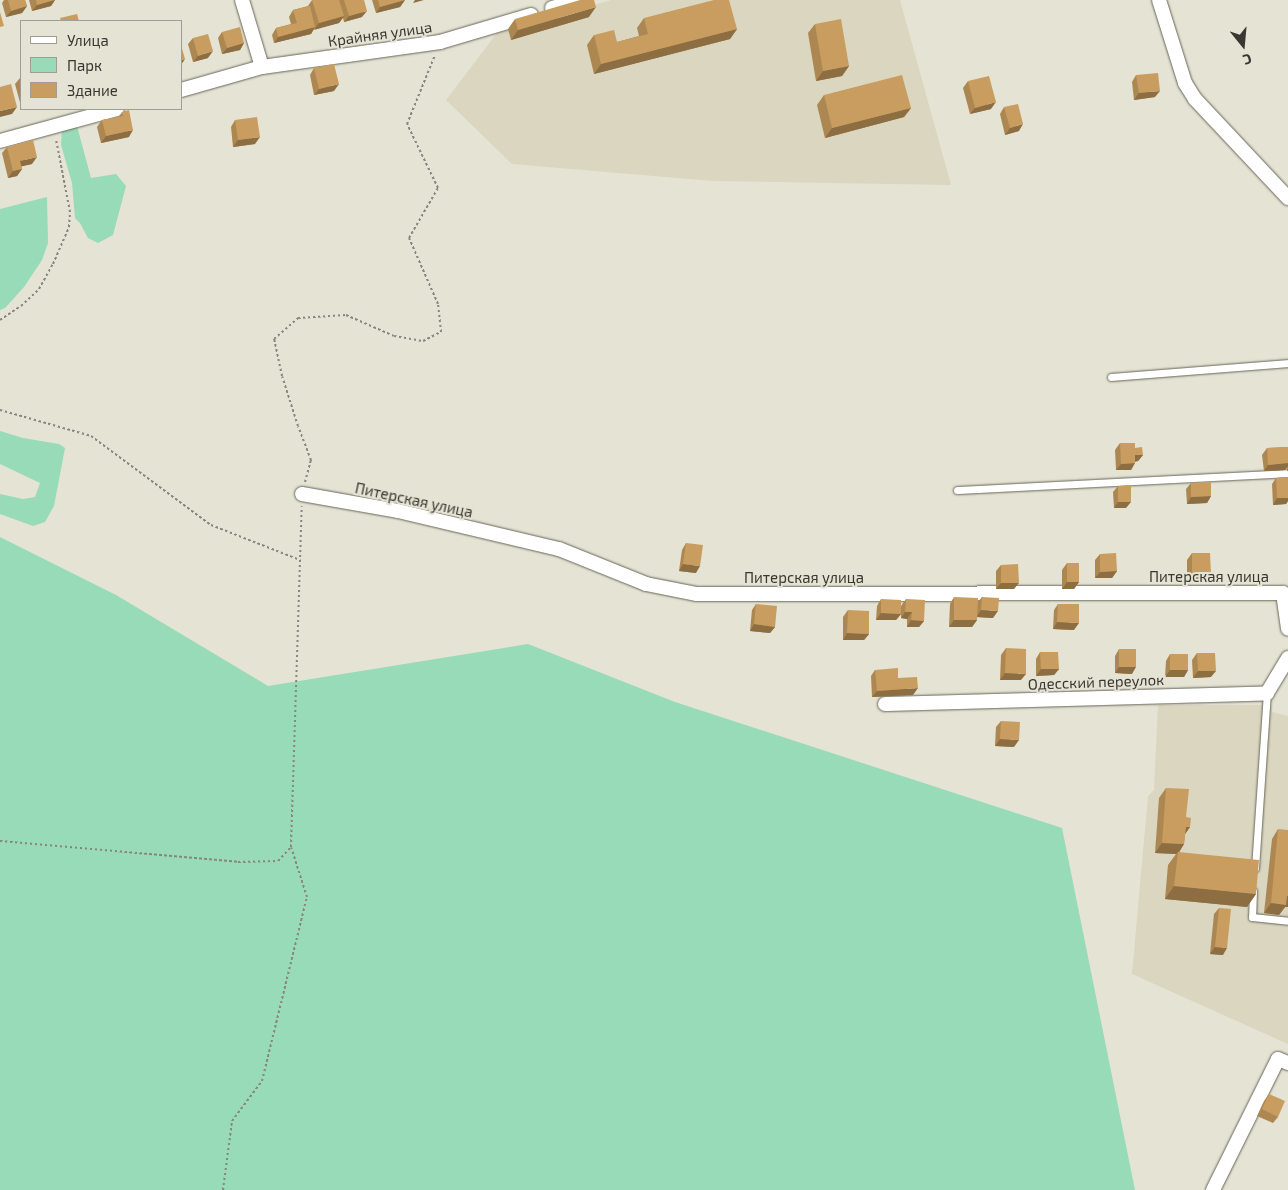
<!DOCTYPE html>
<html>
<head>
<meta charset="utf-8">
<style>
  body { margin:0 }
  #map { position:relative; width:1288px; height:1190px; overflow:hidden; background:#e5e3d3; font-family:"Exo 2",sans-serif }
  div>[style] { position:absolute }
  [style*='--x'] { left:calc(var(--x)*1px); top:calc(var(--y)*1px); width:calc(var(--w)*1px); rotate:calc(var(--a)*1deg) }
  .built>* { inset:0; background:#dad6c0 }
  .green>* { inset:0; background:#97dbb8 }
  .path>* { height:2px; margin-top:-1px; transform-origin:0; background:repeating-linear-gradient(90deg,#88867c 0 2.5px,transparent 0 5px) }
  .roads { filter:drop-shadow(0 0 1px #676558) drop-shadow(0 0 1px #676558) }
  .service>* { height:7px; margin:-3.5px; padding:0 3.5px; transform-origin:3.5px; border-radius:3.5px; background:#fff }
  .minor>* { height:14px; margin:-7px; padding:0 7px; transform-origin:7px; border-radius:7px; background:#fff }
  .wall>* { inset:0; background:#ac8752 }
  .shaded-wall>* { inset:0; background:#8c6e42 }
  .building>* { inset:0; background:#c89d5f }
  span { translate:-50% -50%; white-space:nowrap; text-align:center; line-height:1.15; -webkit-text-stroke:4px #e5e3d3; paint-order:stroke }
  .street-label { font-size:15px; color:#383731 }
  .legend { position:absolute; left:20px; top:20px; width:162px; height:90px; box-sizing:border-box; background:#e5e3d3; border:1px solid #a09e92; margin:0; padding:6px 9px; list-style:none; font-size:15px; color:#383731 }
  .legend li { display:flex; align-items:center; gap:10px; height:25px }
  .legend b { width:25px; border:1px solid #a09e92 }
  .north { position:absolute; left:1218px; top:20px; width:50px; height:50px; -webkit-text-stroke:4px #e5e3d3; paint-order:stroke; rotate:163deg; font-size:14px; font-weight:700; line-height:20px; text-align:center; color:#383731 }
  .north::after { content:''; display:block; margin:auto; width:18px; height:22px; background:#383731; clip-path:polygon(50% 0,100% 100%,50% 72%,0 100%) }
</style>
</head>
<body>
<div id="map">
  <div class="built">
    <div style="clip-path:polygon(611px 0,900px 0,951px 185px,713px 181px,512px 164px,446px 100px,497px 33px)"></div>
    <div style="clip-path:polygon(1158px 705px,1271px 705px,1272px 712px,1288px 716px,1288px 1044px,1132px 974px,1148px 796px,1154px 790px)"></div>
  </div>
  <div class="green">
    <div style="clip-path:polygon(77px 126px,91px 178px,116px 174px,126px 186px,113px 235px,98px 243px,88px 238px,80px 223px,75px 218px,72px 183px,61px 145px,62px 128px)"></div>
    <div style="clip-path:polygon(47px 197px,48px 243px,42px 260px,24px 287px,5px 308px,0 310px,0 209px)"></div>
    <div style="clip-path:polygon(0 431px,23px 438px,59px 444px,65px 448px,54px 506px,45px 522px,33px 526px,0 514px,0 494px,23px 499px,35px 497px,40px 483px,0 464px)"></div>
    <div style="clip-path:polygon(0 537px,116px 595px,268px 686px,528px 644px,675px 702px,1062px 828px,1135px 1190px,0 1190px)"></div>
  </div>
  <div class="path">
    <div style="--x:0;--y:320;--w:25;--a:-34"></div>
    <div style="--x:21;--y:306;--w:25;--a:-43"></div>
    <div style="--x:39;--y:289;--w:29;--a:-61"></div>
    <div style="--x:53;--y:264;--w:40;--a:-66.6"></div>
    <div style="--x:69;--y:227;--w:15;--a:-86"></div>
    <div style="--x:70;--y:212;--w:74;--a:-100.9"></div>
    <div style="--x:0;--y:410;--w:95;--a:15.9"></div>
    <div style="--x:91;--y:436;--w:149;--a:36.6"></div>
    <div style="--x:211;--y:525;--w:96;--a:21.5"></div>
    <div style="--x:305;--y:482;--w:23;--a:-75"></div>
    <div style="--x:311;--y:460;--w:36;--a:-111"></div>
    <div style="--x:298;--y:426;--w:52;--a:-107.7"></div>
    <div style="--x:282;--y:376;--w:38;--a:-102"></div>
    <div style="--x:274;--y:339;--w:32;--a:-41"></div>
    <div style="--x:298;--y:318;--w:48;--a:-3.6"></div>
    <div style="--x:346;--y:315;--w:52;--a:23.6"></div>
    <div style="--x:394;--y:336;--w:29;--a:10"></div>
    <div style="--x:423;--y:341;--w:20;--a:-27"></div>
    <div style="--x:441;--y:332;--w:28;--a:-96"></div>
    <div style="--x:438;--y:304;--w:72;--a:-113.7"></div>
    <div style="--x:409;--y:238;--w:58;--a:-59.9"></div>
    <div style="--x:438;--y:188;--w:71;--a:-115.8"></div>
    <div style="--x:407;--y:124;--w:74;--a:-67.9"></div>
    <div style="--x:0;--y:841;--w:239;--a:5"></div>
    <div style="--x:238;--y:862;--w:40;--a:-1.4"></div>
    <div style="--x:278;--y:861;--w:19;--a:-47"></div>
    <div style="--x:223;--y:1190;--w:70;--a:-82.6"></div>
    <div style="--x:232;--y:1121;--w:50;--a:-53.1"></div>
    <div style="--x:262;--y:1081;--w:189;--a:-76.3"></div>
    <div style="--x:307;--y:897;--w:52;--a:-107.7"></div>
    <div style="--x:291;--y:847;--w:341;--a:-88.2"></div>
  </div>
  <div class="roads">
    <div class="service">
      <div style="--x:1111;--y:377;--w:178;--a:-4.5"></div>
      <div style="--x:957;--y:490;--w:331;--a:-2.9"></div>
      <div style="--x:1255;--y:868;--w:175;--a:-86.1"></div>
      <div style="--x:1253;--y:891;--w:26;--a:92"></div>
      <div style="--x:1252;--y:917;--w:36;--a:6"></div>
    </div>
    <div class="minor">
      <div style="--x:242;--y:0;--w:70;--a:73.4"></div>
      <div style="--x:1159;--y:0;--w:87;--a:72.6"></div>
      <div style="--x:1185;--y:83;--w:19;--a:58"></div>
      <div style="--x:1195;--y:99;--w:136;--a:46.8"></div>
      <div style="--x:552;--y:8;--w:29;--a:-16"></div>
      <div style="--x:181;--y:90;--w:84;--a:-15.9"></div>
      <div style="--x:262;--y:67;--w:180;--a:-8"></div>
      <div style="--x:440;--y:42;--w:95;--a:-16.5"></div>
      <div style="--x:0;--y:141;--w:121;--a:-15.3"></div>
      <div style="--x:302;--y:494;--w:97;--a:10"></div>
      <div style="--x:398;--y:511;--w:165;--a:13.3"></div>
      <div style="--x:559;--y:549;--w:94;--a:21.9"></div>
      <div style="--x:646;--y:584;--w:52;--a:11.1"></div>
      <div style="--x:697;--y:594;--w:586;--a:-0.1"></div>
      <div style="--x:1283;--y:593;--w:36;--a:82"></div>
      <div style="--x:885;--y:704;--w:382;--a:-1.6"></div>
      <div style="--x:1267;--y:693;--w:41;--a:-59"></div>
      <div style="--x:1213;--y:1190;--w:146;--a:-63.6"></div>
      <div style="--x:1278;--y:1059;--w:11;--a:22"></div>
    </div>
  </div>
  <div class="wall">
    <div style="clip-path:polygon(4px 0,25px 0,27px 6px,22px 13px,6px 17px,2px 3px)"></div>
    <div style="clip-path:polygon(29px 0,55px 0,51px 6px,32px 11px)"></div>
    <div style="clip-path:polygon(312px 0,364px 0,362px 17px,344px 22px,343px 18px,339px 23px,314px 29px,311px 34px,274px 43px,272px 35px,276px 28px,291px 24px,289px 17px,293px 10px,308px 6px)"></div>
    <div style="clip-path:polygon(372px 0,405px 0,400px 7px,376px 13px)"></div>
    <div style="clip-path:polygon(589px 17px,511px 40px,508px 29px,515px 19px)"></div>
    <div style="clip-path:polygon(644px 18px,737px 29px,730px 39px,594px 74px,587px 45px,594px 35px,617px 42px,639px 36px,637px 28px)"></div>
    <div style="clip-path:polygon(815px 24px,849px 66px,842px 76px,816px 81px,808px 33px)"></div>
    <div style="clip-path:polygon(222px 32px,244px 43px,240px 50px,222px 54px,218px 38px)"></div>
    <div style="clip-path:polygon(193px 38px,208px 58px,193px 62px,188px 44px)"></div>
    <div style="clip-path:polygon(314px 68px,334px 91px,314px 95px,310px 75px)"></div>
    <div style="clip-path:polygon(1136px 75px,1155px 97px,1134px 100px,1132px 82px)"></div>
    <div style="clip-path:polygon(21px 77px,21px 106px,15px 84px,20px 78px)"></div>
    <div style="clip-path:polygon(968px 81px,991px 109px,970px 114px,963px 88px)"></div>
    <div style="clip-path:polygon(824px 95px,911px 108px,904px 117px,825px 138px,817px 105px)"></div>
    <div style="clip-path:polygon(1004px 107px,1019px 131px,1005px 135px,1000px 114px)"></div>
    <div style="clip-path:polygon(122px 112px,129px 137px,101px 143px,97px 127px,102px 120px,119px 117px)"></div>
    <div style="clip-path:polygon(235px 120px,255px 144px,233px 147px,231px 127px)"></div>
    <div style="clip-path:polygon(7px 147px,32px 164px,21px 166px,22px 169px,17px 176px,8px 178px,2px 153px)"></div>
    <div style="clip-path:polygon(1120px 443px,1135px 448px,1143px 455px,1138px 461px,1135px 462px,1131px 470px,1116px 470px,1115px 450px)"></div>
    <div style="clip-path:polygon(1288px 447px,1288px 471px,1287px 471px,1287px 467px,1285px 470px,1264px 471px,1262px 455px,1267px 448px)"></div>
    <div style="clip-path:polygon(1288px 477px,1288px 501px,1286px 504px,1273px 505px,1272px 484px,1276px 478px)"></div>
    <div style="clip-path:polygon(1191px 483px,1211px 496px,1207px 503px,1187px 504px,1186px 489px)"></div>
    <div style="clip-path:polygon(1118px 486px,1126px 508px,1114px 508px,1113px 492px)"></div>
    <div style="clip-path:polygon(686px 543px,696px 573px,679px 571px,682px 550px)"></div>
    <div style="clip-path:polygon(1192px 553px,1206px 581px,1187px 581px,1187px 560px)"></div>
    <div style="clip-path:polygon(1100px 554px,1117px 571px,1112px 578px,1095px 578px,1095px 560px)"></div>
    <div style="clip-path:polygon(1067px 563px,1079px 582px,1074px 589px,1062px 589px,1062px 570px)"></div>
    <div style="clip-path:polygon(1001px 565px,1014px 589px,996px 589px,996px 571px)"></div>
    <div style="clip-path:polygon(954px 597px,977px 603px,982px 597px,993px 618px,977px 617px,977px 620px,972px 627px,949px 627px,950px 604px)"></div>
    <div style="clip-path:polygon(881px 599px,901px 614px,896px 620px,876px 620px,877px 606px)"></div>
    <div style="clip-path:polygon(906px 599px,924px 621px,919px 627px,907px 627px,907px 619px,901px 618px,901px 606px)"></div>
    <div style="clip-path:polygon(756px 604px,775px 627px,770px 633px,750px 631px,752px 610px)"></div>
    <div style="clip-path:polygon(1058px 604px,1074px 630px,1053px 629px,1054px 610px)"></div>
    <div style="clip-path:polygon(848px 610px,869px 634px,864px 640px,843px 640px,843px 617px)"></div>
    <div style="clip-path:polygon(1006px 648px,1021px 680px,1000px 680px,1001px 655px)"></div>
    <div style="clip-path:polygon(1119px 649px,1132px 674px,1115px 673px,1115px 656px)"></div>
    <div style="clip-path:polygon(1040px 652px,1059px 669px,1054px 675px,1036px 676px,1036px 659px)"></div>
    <div style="clip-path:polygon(1197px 653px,1211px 677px,1193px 678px,1192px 660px)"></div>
    <div style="clip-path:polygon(1170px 654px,1188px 670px,1184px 677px,1165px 677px,1166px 661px)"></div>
    <div style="clip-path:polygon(875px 670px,898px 678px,913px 695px,872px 697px,871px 676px)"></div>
    <div style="clip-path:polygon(1001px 721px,1014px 747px,995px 746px,996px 727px)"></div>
    <div style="clip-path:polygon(1166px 788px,1186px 817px,1190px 827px,1185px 834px,1184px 844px,1179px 852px,1256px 894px,1247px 907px,1165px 899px,1168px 865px,1176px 854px,1155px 853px,1159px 798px)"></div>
    <div style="clip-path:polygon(1278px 829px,1285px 907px,1279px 915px,1264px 913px,1272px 839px)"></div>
    <div style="clip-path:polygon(1219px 908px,1223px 955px,1210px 954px,1214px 914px)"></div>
    <div style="clip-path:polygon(1269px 1094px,1278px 1117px,1273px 1123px,1257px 1116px,1264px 1101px)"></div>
  </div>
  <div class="shaded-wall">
    <div style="clip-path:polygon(55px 0,51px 6px,32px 11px,37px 5px)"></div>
    <div style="clip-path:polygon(405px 0,400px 7px,376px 13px,380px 7px)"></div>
    <div style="clip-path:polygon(415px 0,424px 0,413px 3px)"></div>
    <div style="clip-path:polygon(27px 6px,22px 13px,6px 17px,11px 11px)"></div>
    <div style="clip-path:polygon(596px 7px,589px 17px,511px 40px,518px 30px)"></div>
    <div style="clip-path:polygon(367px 11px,362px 17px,344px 22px,349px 16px)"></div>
    <div style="clip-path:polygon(344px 16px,339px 23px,314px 30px,319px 23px)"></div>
    <div style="clip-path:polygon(315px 27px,311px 34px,274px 43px,278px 37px)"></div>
    <div style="clip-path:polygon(737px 29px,730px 39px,594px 74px,601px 64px)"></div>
    <div style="clip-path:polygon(244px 43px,240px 50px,222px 54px,227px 48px)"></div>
    <div style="clip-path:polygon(213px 51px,208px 58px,193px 62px,198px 56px)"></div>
    <div style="clip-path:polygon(185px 59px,181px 65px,181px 60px)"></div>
    <div style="clip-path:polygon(849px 66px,842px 76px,816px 81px,823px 71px)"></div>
    <div style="clip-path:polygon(339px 84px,334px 91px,314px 95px,319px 89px)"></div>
    <div style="clip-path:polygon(1160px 91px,1155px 97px,1134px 100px,1139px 93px)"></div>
    <div style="clip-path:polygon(996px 102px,991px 109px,970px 114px,975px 108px)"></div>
    <div style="clip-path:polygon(17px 107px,12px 114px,0 117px,0 111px)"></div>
    <div style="clip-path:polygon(911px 108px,904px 117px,825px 138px,832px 128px)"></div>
    <div style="clip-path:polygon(1023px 124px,1019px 131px,1005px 135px,1010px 128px)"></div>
    <div style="clip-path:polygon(133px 130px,129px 137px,101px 143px,106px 136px)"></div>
    <div style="clip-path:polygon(260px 137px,255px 144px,233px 147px,238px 140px)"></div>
    <div style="clip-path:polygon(37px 157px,32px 164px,15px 168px,20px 161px)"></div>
    <div style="clip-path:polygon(22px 169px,17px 176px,8px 178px,13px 171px)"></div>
    <div style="clip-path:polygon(1135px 455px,1143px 455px,1138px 461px,1130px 462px)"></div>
    <div style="clip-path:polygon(1135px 463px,1131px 470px,1116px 470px,1121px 464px)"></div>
    <div style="clip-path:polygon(1288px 463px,1288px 466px,1285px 470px,1264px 471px,1268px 465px)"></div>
    <div style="clip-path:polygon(1211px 496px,1207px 503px,1187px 504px,1191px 497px)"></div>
    <div style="clip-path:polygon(1277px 498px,1288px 498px,1288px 501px,1286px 504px,1273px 505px)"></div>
    <div style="clip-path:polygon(1118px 502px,1131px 502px,1126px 508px,1114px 508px)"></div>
    <div style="clip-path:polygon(683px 564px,700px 566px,696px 573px,679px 571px)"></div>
    <div style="clip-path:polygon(1117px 571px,1112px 578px,1095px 578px,1100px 572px)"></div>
    <div style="clip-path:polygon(1192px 574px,1211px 574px,1206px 581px,1187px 581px)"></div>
    <div style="clip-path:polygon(1067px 582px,1079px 582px,1074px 589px,1062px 589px)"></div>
    <div style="clip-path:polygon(1001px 583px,1019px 583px,1014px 589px,996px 589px)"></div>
    <div style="clip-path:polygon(981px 610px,998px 611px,993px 618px,976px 617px)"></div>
    <div style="clip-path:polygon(905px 612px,912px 612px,907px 619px,901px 618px)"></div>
    <div style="clip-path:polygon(881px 613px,901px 614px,896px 620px,876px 620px)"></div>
    <div style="clip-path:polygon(911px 620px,924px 621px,919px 627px,907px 627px)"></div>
    <div style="clip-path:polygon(954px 620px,977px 620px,972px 627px,949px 627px)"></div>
    <div style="clip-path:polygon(1057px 622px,1079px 623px,1074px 630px,1053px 629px)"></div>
    <div style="clip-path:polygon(754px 624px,775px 627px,770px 633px,750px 631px)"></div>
    <div style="clip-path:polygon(847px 633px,869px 634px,864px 640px,843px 640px)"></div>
    <div style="clip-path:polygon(1119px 667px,1136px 667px,1132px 674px,1115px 673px)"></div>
    <div style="clip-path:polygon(1041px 669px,1059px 669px,1054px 675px,1036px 676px)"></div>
    <div style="clip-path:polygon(1170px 670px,1188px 670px,1184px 677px,1165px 677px)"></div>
    <div style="clip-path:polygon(1198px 671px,1216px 671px,1211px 677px,1193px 678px)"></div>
    <div style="clip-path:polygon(1005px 673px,1026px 674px,1021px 680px,1000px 680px)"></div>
    <div style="clip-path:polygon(918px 688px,913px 695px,872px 697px,877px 691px)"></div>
    <div style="clip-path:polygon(1000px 739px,1019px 740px,1014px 747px,995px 746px)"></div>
    <div style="clip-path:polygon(1186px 827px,1190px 827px,1183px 837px)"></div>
    <div style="clip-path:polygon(1162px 843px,1184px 844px,1178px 854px,1178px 852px,1176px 854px,1155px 853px)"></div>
    <div style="clip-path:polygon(1174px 886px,1256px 894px,1247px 907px,1165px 899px)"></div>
    <div style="clip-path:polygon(1287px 896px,1288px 896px,1288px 907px,1285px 907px,1279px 915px,1264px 913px,1271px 903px)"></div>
    <div style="clip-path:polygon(1215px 947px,1227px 948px,1223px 955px,1210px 954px)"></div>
  </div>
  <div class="building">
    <div style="clip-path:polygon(8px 0,25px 0,27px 6px,11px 11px)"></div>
    <div style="clip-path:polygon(36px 0,54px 0,37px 5px)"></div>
    <div style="clip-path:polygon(312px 0,339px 0,344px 16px,319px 23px)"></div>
    <div style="clip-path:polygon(344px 0,364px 0,367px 11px,349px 16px)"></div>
    <div style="clip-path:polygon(378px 0,405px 0,380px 7px)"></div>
    <div style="clip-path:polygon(580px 0,594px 0,596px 7px,518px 30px,515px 19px)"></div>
    <div style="clip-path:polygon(714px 0,729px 0,737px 29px,601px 64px,594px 35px,614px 30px,617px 42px,648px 34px,644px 18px)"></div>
    <div style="clip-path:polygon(310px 6px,315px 27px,278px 37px,276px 28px,297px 23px,293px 10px)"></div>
    <div style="clip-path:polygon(0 12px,4px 26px,0 27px)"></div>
    <div style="clip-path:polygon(77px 14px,79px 21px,61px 21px,60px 18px)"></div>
    <div style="clip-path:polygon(841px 19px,849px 66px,823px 71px,815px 24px)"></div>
    <div style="clip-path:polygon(240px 27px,244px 43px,227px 48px,222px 32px)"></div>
    <div style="clip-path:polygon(208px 34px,213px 51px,198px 56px,193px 38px)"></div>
    <div style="clip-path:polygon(181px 45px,185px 59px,181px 60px)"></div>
    <div style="clip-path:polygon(334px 64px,339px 84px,319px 89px,314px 68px)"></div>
    <div style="clip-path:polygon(1158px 73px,1160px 91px,1139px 93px,1136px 75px)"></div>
    <div style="clip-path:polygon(902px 75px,911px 108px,832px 128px,824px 95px)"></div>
    <div style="clip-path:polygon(989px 76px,996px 102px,975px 108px,968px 81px)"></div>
    <div style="clip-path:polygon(11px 84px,17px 107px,0 111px,0 87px)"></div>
    <div style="clip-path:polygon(1018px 104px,1023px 124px,1010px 128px,1004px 107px)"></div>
    <div style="clip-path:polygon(129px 110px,133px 130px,106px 136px,102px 120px,123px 116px,122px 112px)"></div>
    <div style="clip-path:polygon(257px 117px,260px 137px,238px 140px,235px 120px)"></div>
    <div style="clip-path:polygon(33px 140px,37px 157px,20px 161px,22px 169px,13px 171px,7px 147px)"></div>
    <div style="clip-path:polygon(1120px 443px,1135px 443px,1135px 448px,1142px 447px,1143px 455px,1135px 455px,1135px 463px,1121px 464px)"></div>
    <div style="clip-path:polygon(1288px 447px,1288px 463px,1268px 465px,1267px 448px)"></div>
    <div style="clip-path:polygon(1288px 477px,1288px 498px,1277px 498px,1276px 478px)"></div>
    <div style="clip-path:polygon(1211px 482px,1211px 496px,1191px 497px,1191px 483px)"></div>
    <div style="clip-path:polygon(1131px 485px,1131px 502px,1118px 502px,1118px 486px)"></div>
    <div style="clip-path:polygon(686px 543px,703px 545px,700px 566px,683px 564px)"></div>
    <div style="clip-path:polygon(1116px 553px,1117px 571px,1100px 572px,1100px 554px)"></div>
    <div style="clip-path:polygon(1192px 553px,1210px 553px,1211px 574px,1192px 574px)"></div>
    <div style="clip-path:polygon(1067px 563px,1079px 563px,1079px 582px,1067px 582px)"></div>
    <div style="clip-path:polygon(1018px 564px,1019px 583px,1001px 583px,1001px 565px)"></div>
    <div style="clip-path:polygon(954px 597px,978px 598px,977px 620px,954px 620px)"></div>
    <div style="clip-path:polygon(982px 597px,999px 598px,998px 611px,981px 610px)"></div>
    <div style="clip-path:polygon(881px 599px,901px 600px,901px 614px,881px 613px)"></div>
    <div style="clip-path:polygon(906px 599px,925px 600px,924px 621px,911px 620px,912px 612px,905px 612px)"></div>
    <div style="clip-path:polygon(756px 604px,777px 606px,775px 627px,754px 624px)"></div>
    <div style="clip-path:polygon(1058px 604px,1079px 604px,1079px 623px,1057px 622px)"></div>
    <div style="clip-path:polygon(848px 610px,869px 611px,869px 634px,847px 633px)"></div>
    <div style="clip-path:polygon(1006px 648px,1026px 649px,1026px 674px,1005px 673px)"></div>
    <div style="clip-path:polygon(1119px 649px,1136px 649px,1136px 667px,1119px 667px)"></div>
    <div style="clip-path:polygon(1040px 652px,1058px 652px,1059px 669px,1041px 669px)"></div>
    <div style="clip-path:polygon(1197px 653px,1215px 653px,1216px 671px,1198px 671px)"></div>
    <div style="clip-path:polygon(1170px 654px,1188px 654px,1188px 670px,1170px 670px)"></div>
    <div style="clip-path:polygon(898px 668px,898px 678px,917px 677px,918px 688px,877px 691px,875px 670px)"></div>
    <div style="clip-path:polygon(1001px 721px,1020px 722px,1019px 740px,1000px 739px)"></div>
    <div style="clip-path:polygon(1166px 788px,1189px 789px,1186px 817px,1191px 818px,1190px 827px,1186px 827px,1184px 844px,1162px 843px)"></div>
    <div style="clip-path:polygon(1278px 829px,1288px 830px,1288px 896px,1287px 896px,1286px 905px,1271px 903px)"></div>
    <div style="clip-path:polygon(1178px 852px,1259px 860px,1256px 894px,1174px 886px)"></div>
    <div style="clip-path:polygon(1219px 908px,1231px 909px,1227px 948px,1215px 947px)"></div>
    <div style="clip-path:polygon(1269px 1094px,1285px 1101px,1278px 1117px,1262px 1109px)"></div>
  </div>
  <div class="street-label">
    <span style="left:380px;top:34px;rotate:-8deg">Крайняя улица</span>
    <span style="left:414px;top:500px;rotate:12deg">Питерская улица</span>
    <span style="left:1209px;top:577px">Питерская улица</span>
    <span style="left:804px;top:578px">Питерская улица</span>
    <span style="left:1096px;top:682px;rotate:-2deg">Одесский переулок</span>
  </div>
  <ul class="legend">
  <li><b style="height:6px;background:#fff"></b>Улица</li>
  <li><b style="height:14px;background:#97dbb8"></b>Парк</li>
  <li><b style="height:14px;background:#c89d5f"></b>Здание</li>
  </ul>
  <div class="north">С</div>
</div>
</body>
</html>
